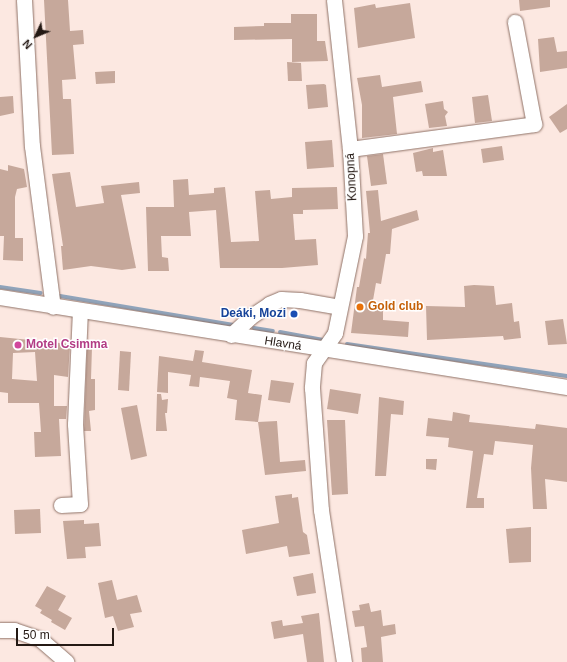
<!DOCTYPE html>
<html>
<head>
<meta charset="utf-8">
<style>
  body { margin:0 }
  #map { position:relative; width:567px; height:662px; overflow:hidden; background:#fce8e1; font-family:Arial,sans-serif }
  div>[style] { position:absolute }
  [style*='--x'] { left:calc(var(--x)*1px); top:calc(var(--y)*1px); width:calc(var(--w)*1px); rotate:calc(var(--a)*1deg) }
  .stream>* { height:4px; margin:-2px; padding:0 2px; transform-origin:2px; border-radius:2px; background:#90a4bb }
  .building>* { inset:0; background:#c6a89b }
  .roads { filter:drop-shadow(0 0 1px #8f7267) drop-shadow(0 0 1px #8f7267) }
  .minor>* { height:15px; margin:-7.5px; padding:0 7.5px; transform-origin:7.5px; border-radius:7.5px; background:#fff }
  .dots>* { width:11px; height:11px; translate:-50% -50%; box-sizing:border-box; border:2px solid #fff; border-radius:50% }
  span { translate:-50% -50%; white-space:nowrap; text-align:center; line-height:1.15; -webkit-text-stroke:3px #fff; paint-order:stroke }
  .street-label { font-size:12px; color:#241914 }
  .food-label { font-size:12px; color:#c56008; font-weight:700 }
  .left { translate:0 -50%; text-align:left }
  .transit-label { font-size:12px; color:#164399; font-weight:700 }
  .right { translate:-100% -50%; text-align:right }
  .hotel-label { font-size:12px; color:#b23c85; font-weight:700 }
  .north { position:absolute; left:16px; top:16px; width:40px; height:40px; -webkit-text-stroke:3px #fff; paint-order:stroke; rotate:226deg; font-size:11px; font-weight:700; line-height:16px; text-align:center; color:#241914 }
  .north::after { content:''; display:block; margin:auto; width:14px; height:18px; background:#241914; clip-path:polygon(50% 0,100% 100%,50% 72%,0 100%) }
  .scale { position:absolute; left:16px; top:628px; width:98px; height:18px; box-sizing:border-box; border:2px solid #241914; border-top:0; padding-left:5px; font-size:12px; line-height:14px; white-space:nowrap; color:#241914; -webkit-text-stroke:3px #fff; paint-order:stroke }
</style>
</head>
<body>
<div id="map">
  <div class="stream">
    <div style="--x:0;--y:287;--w:41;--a:8.3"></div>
    <div style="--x:60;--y:296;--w:176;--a:9.5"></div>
    <div style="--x:254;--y:328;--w:19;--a:9"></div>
    <div style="--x:280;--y:332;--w:44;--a:10.5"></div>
    <div style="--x:347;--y:344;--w:222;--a:8.3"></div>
  </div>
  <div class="building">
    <div style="clip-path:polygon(44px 0,68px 0,70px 31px,83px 30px,84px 44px,73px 45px,76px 79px,62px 80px,63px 99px,71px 99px,74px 154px,52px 155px)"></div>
    <div style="clip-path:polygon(519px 0,550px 0,550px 7px,520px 11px)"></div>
    <div style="clip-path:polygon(410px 3px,415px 38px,358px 48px,354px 8px,375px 4px,376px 8px)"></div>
    <div style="clip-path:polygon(291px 14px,317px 14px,317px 41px,325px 41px,328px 61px,292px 62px,292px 39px,234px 40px,234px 27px,264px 26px,264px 23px,291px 23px)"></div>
    <div style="clip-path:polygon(554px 37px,557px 52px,567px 51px,567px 68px,540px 72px,538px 39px)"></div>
    <div style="clip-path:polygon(287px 62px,301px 63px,302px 81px,288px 81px)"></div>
    <div style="clip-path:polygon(115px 71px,115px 83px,96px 84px,95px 72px)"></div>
    <div style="clip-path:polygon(380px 75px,382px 87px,421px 81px,423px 92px,393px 97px,397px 134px,362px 138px,362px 105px,357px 78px)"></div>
    <div style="clip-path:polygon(324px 84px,326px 85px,328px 107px,308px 109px,306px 85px)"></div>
    <div style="clip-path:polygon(488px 95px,492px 121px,475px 123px,472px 97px)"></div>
    <div style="clip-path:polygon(13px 96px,14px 113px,0 116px,0 97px)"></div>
    <div style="clip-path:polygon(443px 101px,444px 109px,448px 112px,445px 116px,447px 126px,429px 128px,425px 104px)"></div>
    <div style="clip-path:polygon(567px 104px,567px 129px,560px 133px,549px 117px)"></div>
    <div style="clip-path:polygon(332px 140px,334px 167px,307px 169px,305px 142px)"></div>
    <div style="clip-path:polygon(502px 146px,504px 160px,483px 163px,481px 149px)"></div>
    <div style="clip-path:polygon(433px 148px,433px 152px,443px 150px,447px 176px,423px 176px,422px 171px,416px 172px,413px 153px)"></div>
    <div style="clip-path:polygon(383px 154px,387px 184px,371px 186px,367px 156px)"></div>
    <div style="clip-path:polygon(8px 165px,24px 169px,27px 187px,17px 189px,15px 197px,15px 238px,23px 238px,23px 261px,3px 260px,4px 236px,0 236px,0 169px,8px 171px)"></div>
    <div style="clip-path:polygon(70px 172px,76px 207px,104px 203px,101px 186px,139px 182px,140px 193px,121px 195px,136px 268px,122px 270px,91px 266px,63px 270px,61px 246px,63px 246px,52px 174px)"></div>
    <div style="clip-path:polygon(188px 179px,189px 195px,214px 193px,214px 188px,225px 187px,231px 242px,259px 241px,255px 191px,270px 190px,271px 199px,292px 197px,292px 188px,337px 187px,338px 209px,303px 210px,303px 214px,293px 214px,295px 240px,316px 239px,318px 265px,282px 268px,220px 268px,216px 210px,189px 212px,191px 236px,161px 236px,162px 257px,168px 258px,169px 271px,148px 271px,146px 207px,174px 207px,173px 180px)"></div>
    <div style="clip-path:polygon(378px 190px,381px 221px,417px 210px,419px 220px,392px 229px,390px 254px,386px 254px,381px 284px,376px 283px,372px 306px,383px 306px,383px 320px,409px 322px,408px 337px,351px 333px,357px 287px,359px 287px,364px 258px,366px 259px,368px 233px,370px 233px,366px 191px)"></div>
    <div style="clip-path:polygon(474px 285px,494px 286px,496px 305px,512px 303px,514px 322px,519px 321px,521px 338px,504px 340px,503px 336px,427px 340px,426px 306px,465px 307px,464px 286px)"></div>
    <div style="clip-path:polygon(563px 319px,567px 344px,548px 345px,545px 321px)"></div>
    <div style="clip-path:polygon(evenodd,0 337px,70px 344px,68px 377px,54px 375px,54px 406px,67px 406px,66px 419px,59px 419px,61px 456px,35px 457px,34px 432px,41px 432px,39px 403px,8px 403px,8px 393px,0 392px,0 337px,35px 352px,37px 381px,12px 379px,13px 353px,35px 352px)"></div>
    <div style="clip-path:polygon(87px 347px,92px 347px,91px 379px,95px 379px,95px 410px,89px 411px,91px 431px,84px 431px)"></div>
    <div style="clip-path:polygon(195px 350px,204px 351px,202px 362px,252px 370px,248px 393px,262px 395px,258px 422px,277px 421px,280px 462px,305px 460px,306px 471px,265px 475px,258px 422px,235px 420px,237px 400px,227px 398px,230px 381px,200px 377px,199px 387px,189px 386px,191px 375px,168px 372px,168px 393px,157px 392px,159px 356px,193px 361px)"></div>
    <div style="clip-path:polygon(120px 351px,131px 352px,129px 391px,118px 390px)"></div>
    <div style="clip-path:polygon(271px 380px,294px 383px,290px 403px,268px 400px)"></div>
    <div style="clip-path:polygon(330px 389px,361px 394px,358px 414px,327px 409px)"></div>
    <div style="clip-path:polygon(157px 394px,161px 394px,162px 400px,168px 399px,167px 413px,165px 413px,167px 431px,156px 431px)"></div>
    <div style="clip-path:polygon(379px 397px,404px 401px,403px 415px,391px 414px,386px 476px,375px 476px)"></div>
    <div style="clip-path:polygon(137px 405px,147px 456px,131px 460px,121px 408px)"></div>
    <div style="clip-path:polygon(453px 412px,470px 415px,469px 422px,535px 429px,536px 424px,567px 428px,567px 482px,545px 479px,547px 509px,533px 509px,531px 468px,533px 445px,495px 441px,493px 455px,484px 454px,477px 498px,484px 498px,484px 508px,466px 508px,473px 451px,448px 447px,449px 438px,426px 436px,428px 418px,452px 421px)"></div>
    <div style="clip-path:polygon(327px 420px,345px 420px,348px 494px,332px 495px)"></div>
    <div style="clip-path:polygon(426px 459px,437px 459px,436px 470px,426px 469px)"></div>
    <div style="clip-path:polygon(292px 494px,292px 498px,298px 497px,303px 532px,307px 535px,310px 554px,289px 557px,287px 546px,246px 554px,242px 530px,279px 523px,275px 496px)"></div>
    <div style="clip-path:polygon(40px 509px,41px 533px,15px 534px,14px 510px)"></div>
    <div style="clip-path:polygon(84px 520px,84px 524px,99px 523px,101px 546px,85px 547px,86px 558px,67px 559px,63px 521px)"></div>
    <div style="clip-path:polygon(531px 527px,531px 562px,509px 563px,506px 529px)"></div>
    <div style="clip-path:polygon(313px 573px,316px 593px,297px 596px,293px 577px)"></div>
    <div style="clip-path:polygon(112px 580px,117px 600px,137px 595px,142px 612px,130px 614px,134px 627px,118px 631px,113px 616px,105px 618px,98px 583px)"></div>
    <div style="clip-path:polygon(47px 586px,66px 596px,58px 610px,72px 618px,65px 630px,51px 622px,52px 620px,40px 613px,42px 610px,35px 606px)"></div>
    <div style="clip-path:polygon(369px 603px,371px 612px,381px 610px,383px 626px,395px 624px,396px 634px,381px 637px,383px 662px,362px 662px,361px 648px,367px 647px,364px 626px,355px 627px,352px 611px,360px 610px,359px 605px)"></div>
    <div style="clip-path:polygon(319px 613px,324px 662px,307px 662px,303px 634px,274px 639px,271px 622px,282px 620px,283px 626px,303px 623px,301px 616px)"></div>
  </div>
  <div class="roads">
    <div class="minor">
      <div style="--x:24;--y:0;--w:146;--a:86.9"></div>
      <div style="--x:32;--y:146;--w:162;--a:82.6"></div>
      <div style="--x:334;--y:0;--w:150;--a:83.9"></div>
      <div style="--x:350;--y:149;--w:87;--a:86.7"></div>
      <div style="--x:355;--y:236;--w:99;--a:101.7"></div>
      <div style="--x:335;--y:333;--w:37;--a:125"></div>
      <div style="--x:314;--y:363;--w:25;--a:95"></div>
      <div style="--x:312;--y:388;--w:122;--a:85.8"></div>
      <div style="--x:321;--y:510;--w:154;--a:81.4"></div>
      <div style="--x:350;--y:149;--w:186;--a:-7.7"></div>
      <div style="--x:534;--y:124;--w:104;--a:-100.6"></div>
      <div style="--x:0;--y:297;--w:574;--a:9.02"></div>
      <div style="--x:231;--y:335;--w:26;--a:-43"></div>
      <div style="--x:250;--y:317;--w:23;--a:-34"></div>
      <div style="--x:269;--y:304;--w:13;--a:-23"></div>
      <div style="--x:281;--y:299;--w:19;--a:3"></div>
      <div style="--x:300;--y:300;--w:40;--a:10"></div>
      <div style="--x:61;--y:505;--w:19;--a:-3"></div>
      <div style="--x:80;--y:504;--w:80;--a:-93.6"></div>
      <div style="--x:75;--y:424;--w:113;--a:-87.5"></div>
      <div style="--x:0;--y:630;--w:14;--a:0"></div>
      <div style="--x:14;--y:630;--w:28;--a:19"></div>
      <div style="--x:40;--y:639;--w:35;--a:41"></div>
    </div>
  </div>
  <div class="dots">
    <div style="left:360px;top:307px;background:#e8710a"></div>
    <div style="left:294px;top:314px;background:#1a4fb4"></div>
    <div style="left:18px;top:345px;background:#d1479c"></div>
  </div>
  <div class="street-label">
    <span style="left:352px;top:177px;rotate:-93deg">Konopná</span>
    <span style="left:283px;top:344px;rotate:9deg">Hlavná</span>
  </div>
  <div class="food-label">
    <span class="left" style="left:368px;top:307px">Gold club</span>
  </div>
  <div class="transit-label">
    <span class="right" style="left:286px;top:314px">Deáki, Mozi</span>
  </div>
  <div class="hotel-label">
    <span class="left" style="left:26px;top:345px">Motel Csimma</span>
  </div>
  <div class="north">N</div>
  <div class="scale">50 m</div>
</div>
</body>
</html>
